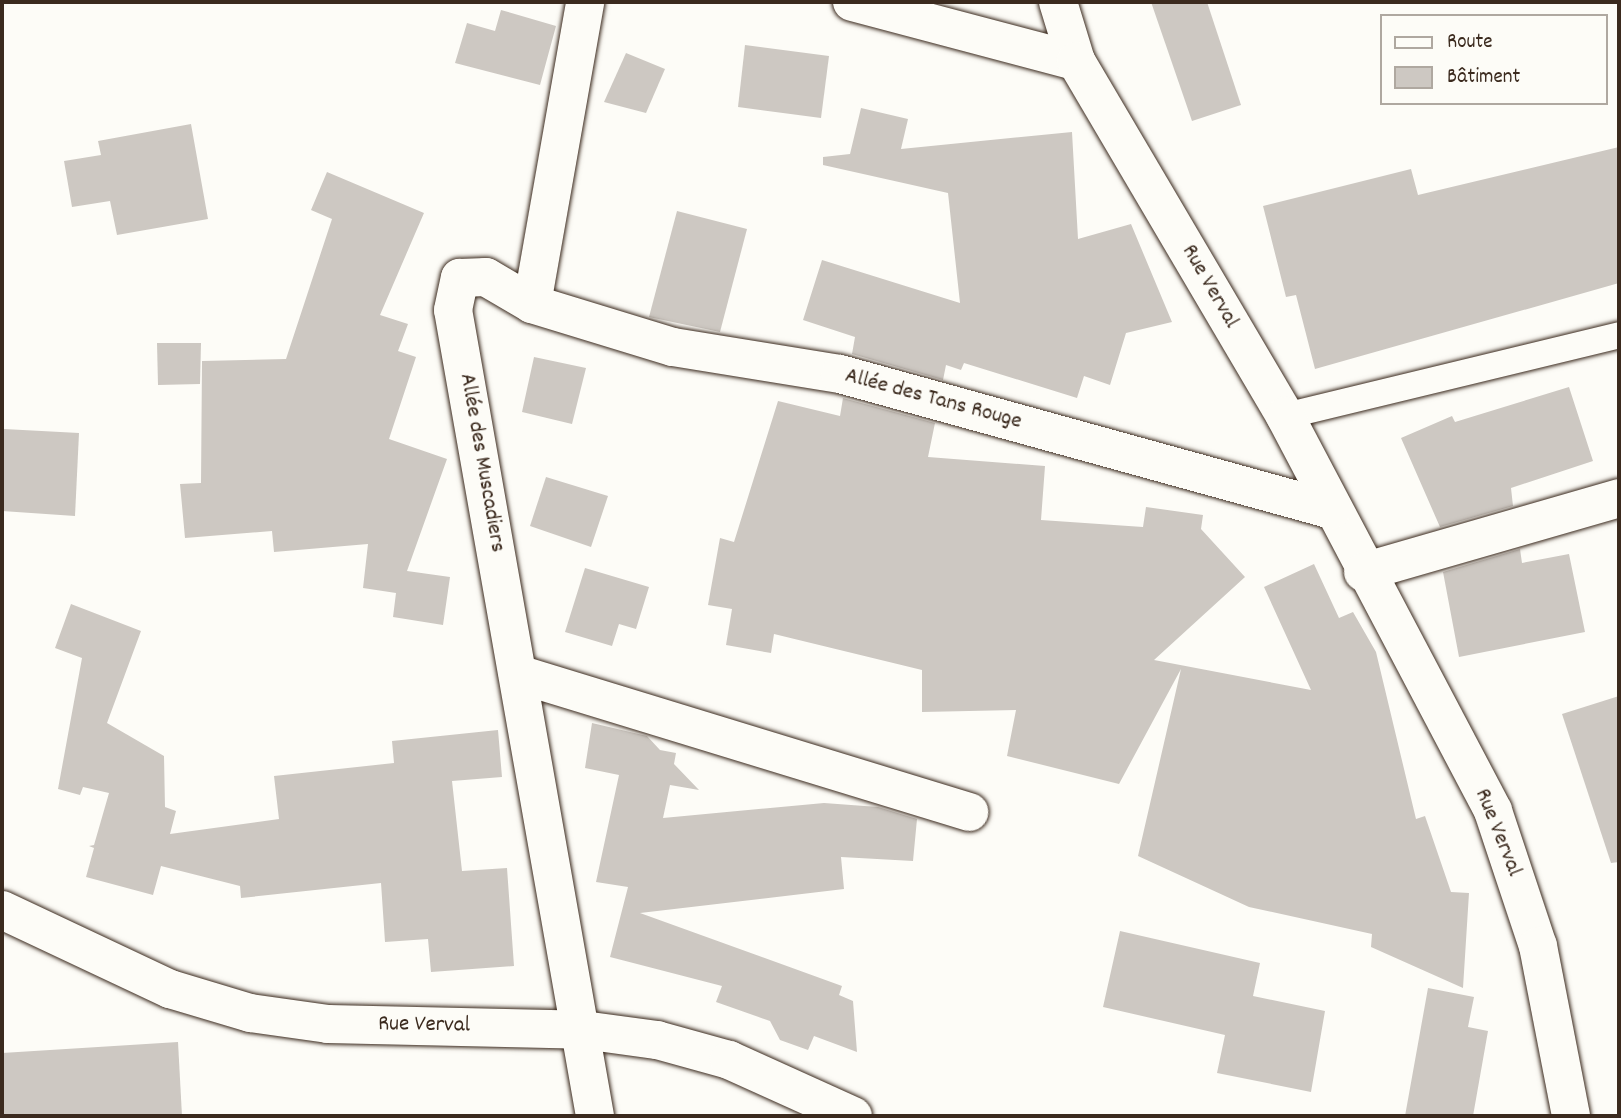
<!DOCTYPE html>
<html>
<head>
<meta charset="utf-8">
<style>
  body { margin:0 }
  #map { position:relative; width:1621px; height:1118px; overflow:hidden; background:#fdfcf7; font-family:Dekko,sans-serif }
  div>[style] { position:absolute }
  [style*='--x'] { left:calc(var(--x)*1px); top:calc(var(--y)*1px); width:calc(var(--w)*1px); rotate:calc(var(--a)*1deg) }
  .building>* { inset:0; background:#cdc8c2 }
  .roads { filter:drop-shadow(0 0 2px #3b2a1e) drop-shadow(0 0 2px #3b2a1e) }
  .service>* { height:26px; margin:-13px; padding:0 13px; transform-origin:13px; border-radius:13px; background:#fdfcf7 }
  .minor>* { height:38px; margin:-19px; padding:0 19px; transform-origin:19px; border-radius:19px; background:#fdfcf7 }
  span { translate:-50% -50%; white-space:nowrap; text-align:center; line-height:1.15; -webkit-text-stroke:5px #fdfcf7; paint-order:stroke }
  .street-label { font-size:23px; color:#3b2a1e }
  .frame { position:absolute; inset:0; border:4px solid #3b2a1e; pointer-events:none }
  .legend { position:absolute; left:1380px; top:14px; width:228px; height:91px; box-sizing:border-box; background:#fdfcf7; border:2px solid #afa8a0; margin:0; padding:9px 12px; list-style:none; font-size:21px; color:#3b2a1e }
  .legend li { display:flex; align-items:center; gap:14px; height:35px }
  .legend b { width:35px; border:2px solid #afa8a0 }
</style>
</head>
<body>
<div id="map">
  <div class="building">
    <div style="clip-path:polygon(1151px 2px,1207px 2px,1241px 105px,1192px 121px)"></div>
    <div style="clip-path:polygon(501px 10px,556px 26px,540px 85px,455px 63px,467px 23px,495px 31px)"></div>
    <div style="clip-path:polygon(745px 45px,829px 56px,821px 118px,738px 107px)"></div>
    <div style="clip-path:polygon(626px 53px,665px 69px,646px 113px,604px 102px)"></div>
    <div style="clip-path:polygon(861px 108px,908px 119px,901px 149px,1072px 132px,1078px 239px,1131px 224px,1172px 322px,1126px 333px,1110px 385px,1084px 376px,1077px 398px,964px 363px,961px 370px,946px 365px,943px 380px,852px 354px,855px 337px,803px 320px,822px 260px,960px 303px,948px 193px,823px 165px,823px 157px,850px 154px)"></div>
    <div style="clip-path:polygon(191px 124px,208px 219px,117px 235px,110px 201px,72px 207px,64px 161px,101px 155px,98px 141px)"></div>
    <div style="clip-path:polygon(1619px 147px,1619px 283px,1315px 369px,1296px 295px,1286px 297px,1263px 206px,1411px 169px,1418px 195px)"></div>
    <div style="clip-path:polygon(327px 172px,424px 213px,380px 315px,408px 324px,398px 351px,416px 357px,389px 439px,447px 459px,407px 571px,450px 577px,443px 625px,393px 617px,396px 593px,363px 588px,368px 544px,274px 552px,272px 531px,185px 538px,180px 484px,201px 483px,202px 361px,286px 359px,332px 219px,311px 210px)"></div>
    <div style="clip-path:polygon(677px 211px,747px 229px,720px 332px,649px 317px)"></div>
    <div style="clip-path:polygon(157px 343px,201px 343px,200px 384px,158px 385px)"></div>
    <div style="clip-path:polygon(534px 357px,586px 368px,572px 424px,522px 412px)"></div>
    <div style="clip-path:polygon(1569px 387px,1593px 461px,1511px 488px,1513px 506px,1440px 527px,1401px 438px,1452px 416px,1455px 422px)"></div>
    <div style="clip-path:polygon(843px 398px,935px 423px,928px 457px,1045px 466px,1041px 520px,1143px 527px,1146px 507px,1203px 515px,1201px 529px,1245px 577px,1154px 660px,1311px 690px,1264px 587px,1314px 564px,1339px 618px,1353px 612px,1376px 652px,1416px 819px,1425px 816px,1451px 892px,1469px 893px,1463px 988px,1371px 947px,1372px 934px,1249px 907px,1138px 856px,1181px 669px,1119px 784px,1007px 756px,1016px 710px,922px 712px,922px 670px,774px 634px,771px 653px,726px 645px,732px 609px,708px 605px,720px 538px,734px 542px,778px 401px,840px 416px)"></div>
    <div style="clip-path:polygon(4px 429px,79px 433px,75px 516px,2px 511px)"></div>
    <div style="clip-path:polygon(546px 477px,608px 496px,591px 547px,530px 526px)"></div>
    <div style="clip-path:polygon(1520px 549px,1522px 563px,1569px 554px,1585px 632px,1459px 657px,1443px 572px)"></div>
    <div style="clip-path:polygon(585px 568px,649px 587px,636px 629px,619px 624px,612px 646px,565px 632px)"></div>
    <div style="clip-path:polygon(71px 604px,141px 631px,107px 723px,164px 756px,165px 807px,176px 811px,170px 834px,279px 819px,274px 776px,394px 763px,392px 741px,498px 730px,502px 777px,452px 781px,462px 871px,507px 868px,514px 966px,431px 972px,428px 939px,385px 942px,381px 883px,241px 898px,240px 886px,161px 866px,153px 895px,86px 877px,94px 848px,89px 846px,94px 845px,109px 793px,83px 787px,80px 795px,58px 789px,82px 658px,55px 648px)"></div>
    <div style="clip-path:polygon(1619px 696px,1619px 862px,1611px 863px,1562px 714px)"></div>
    <div style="clip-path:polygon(592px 723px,647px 736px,660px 750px,676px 753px,674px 764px,699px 790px,670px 785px,663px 818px,824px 803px,878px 807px,917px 819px,913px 861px,841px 857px,844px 889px,640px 913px,842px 986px,839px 995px,853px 1001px,857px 1052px,814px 1036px,808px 1050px,780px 1040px,770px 1021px,716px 1002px,722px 986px,610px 957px,628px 887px,596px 882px,619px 775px,585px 768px)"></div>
    <div style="clip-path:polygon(1120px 931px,1260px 963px,1253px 996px,1325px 1011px,1311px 1092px,1217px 1073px,1225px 1035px,1103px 1007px)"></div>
    <div style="clip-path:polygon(1428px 988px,1474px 997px,1468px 1027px,1488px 1031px,1473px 1116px,1405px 1116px)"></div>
    <div style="clip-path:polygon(178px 1042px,182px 1116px,2px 1116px,2px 1053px)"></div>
  </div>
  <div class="roads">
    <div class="service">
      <div style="--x:1285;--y:416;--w:344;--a:-13.6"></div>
    </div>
    <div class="minor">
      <div style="--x:852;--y:2;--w:232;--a:14.8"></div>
      <div style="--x:1058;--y:2;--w:62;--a:73"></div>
      <div style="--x:1076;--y:61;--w:412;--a:59.5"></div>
      <div style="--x:1285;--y:416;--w:446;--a:62.2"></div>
      <div style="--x:1493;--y:811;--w:142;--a:71.6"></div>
      <div style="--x:1538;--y:946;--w:173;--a:79"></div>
      <div style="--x:532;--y:304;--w:307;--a:-80"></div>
      <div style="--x:1363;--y:572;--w:266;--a:-16.1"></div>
      <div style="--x:518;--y:674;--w:472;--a:17"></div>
      <div style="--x:2;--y:910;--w:186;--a:25.2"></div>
      <div style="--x:170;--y:989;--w:84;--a:16.7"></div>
      <div style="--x:250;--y:1013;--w:79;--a:8"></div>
      <div style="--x:328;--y:1024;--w:255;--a:1.3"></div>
      <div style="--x:583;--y:1030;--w:75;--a:7.7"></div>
      <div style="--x:657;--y:1040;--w:75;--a:15.5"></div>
      <div style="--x:729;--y:1060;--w:136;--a:24.3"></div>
      <div style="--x:595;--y:1116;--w:818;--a:-99.99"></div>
      <div style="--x:453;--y:310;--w:33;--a:-78"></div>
      <div style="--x:460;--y:278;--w:26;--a:-2"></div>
      <div style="--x:486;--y:277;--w:53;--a:30.4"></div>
      <div style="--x:532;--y:304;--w:147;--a:17"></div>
      <div style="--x:673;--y:347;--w:169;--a:9.2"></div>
      <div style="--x:840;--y:374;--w:510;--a:15.45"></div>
    </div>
  </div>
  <div class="street-label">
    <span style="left:1209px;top:287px;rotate:60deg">Rue Verval</span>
    <span style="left:933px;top:400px;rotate:15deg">Allée des Tans Rouge</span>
    <span style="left:481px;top:463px;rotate:80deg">Allée des Muscadiers</span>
    <span style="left:1497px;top:833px;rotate:68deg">Rue Verval</span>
    <span style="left:424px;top:1026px;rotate:1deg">Rue Verval</span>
  </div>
  <div class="frame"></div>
  <ul class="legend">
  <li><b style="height:9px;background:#fdfcf7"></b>Route</li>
  <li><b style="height:19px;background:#cdc8c2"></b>Bâtiment</li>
  </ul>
</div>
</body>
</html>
